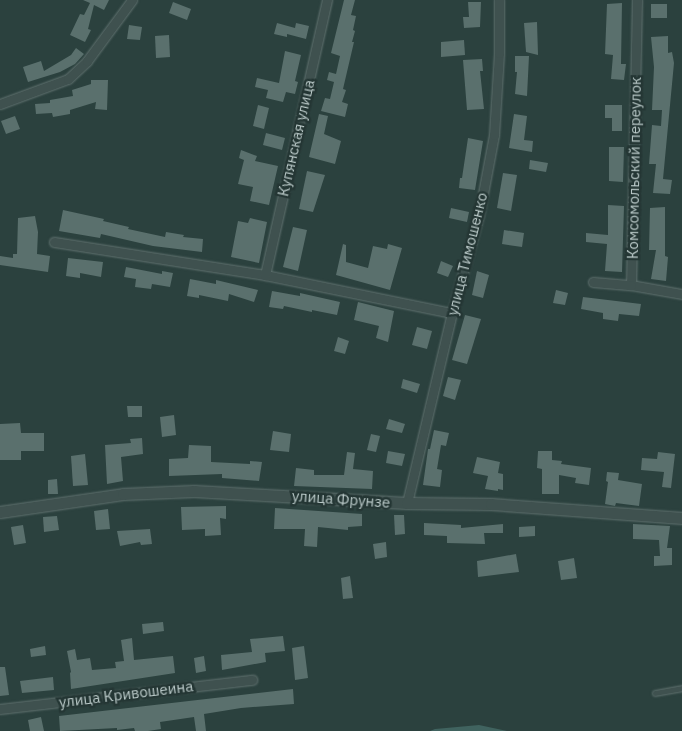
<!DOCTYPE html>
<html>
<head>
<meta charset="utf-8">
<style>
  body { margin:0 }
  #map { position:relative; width:682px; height:731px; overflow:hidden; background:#2b413e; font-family:"IBM Plex Sans",sans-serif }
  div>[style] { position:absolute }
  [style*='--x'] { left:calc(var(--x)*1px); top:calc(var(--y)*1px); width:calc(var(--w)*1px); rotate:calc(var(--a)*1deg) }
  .water>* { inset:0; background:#40635f }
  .building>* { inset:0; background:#5a706d }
  .roads { filter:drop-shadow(0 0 1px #60716f) drop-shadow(0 0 1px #60716f) }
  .service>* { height:4.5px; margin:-2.25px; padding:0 2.25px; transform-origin:2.25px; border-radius:2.25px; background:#3f514f }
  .minor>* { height:9px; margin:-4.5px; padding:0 4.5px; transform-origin:4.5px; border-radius:4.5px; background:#3f514f }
  .tertiary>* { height:11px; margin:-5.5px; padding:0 5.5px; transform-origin:5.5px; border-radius:5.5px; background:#3f514f }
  span { translate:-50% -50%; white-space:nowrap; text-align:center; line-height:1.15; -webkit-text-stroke:5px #243634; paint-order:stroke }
  .street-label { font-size:15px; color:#bccbca }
</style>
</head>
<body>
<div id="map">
  <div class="water">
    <div style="clip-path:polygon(479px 725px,507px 731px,430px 731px,435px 729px)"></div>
  </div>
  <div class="building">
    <div style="clip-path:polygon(83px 0,109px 0,104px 10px,94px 5px,88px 29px,91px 30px,85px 42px,70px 35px,80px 14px,84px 15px,90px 3px)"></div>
    <div style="clip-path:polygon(344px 0,355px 0,351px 15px,356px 16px,353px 30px,355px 31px,352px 42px,354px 42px,343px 89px,346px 90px,342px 102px,348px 104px,345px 117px,321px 111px,325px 98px,330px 99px,334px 82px,327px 80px,329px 72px,336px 74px,340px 56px,331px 53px)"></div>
    <div style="clip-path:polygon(173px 2px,191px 9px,187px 20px,169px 13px)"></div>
    <div style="clip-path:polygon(468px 2px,481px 2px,480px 27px,464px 28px,463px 17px,469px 17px)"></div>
    <div style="clip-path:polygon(622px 3px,621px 64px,626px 64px,624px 80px,611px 79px,613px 55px,605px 54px,607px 4px)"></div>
    <div style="clip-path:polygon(651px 4px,667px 4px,667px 18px,651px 18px)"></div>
    <div style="clip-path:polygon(537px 22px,538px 55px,526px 52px,524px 23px)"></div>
    <div style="clip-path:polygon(277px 23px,295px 28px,296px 23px,309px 26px,306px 39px,287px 34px,287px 37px,274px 34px)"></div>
    <div style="clip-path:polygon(129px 25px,142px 27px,140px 40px,127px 39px)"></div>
    <div style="clip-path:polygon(169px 35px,170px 57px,156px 58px,155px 36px)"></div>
    <div style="clip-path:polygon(668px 36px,668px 53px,672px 52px,674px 63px,663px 179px,672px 180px,670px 194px,653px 193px,656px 164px,649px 164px,652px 125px,661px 126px,662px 110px,652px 110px,654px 67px,651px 37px)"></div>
    <div style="clip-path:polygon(464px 40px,465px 55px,441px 57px,441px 42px)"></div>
    <div style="clip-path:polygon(76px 48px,84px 54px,75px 64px,60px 72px,28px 82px,23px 67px,41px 61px,44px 71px,71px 55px)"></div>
    <div style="clip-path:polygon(285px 51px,301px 55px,295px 81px,298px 82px,295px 94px,286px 92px,283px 102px,266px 98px,268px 90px,255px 87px,257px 78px,279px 83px)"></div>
    <div style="clip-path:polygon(515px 56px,529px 56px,527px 96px,515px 94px,517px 72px,515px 72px)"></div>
    <div style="clip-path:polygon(482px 59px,483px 71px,480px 71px,484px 109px,467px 110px,463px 60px)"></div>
    <div style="clip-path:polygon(91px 80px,108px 80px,107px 110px,95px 109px,96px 102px,70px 110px,70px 114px,53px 117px,52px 113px,36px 114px,35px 104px,50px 103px,50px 100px,73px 96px,72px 90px,91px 84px)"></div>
    <div style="clip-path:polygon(258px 105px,269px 108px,264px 129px,253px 126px)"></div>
    <div style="clip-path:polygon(605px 105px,622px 105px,622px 131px,612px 131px,612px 118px,605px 118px)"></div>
    <div style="clip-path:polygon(319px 114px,328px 116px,324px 134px,341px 141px,335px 164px,309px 157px)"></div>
    <div style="clip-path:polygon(514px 114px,527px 116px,524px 140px,533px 141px,532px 152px,509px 148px)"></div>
    <div style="clip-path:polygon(15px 116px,20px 129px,6px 134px,1px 121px)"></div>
    <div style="clip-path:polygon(266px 133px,285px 138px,282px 150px,263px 145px)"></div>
    <div style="clip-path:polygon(468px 138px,483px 141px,475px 190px,459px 188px,460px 178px,462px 178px)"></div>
    <div style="clip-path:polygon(609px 147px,624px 147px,623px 182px,609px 181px)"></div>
    <div style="clip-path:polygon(241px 150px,257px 156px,255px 161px,278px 166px,269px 205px,250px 201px,253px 187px,238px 184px,244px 160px,239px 158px)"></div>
    <div style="clip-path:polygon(530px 160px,548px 163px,546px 172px,529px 169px)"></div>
    <div style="clip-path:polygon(307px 171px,325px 175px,313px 212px,299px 209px)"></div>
    <div style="clip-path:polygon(503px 173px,517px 175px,511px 211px,497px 208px)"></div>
    <div style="clip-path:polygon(608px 205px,624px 206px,622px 272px,605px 271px,607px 244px,586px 242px,586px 233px,608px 235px)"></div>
    <div style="clip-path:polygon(665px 207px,665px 256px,668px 257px,666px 281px,651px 279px,656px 250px,649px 250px,650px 208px)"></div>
    <div style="clip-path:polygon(451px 208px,469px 212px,467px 222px,449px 218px)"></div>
    <div style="clip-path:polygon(63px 210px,104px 219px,103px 221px,129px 227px,128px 229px,165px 237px,166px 232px,184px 235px,183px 237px,203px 239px,202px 252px,153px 246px,101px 234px,100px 238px,59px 231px)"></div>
    <div style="clip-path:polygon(35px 216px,38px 232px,37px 254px,50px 256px,48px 272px,0 265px,0 256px,13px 258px,13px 254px,17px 254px,18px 218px)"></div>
    <div style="clip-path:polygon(250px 218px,267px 222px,259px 263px,231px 257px,238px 221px,248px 223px)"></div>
    <div style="clip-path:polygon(293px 227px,307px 230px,298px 271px,283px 267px)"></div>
    <div style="clip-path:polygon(504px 230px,524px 233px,522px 247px,502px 244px)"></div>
    <div style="clip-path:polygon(343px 244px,346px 245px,346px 262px,368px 268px,373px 246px,387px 249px,388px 244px,402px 248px,390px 290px,336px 275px)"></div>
    <div style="clip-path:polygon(68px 258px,103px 262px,101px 277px,80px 273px,80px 278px,66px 276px)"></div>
    <div style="clip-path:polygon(441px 261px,453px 266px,448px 277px,437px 273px)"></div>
    <div style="clip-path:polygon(126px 267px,162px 274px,162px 271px,173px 273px,170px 287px,152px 284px,151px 289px,135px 287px,136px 279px,124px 277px)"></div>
    <div style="clip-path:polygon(477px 271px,489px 275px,483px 298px,472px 295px)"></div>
    <div style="clip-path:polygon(190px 279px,216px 284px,216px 280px,258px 290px,254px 302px,229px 294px,228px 301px,199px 295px,199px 298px,187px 296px)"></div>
    <div style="clip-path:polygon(556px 290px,568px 293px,565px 305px,553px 303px)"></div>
    <div style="clip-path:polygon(272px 291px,300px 296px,300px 293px,340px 302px,337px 315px,312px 310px,312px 312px,284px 306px,283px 309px,269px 307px)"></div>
    <div style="clip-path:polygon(583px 297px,641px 304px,639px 316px,619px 314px,618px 321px,603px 319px,603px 313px,581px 309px)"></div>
    <div style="clip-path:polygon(358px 302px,394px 311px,388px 342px,376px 338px,379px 326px,354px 320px)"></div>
    <div style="clip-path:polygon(465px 315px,481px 319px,467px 364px,452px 360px)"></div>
    <div style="clip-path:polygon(417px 327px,432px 331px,427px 349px,412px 345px)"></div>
    <div style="clip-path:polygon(338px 337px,349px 341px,345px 354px,334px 351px)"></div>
    <div style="clip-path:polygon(448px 377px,461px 380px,455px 400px,443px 396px)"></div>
    <div style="clip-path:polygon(403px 379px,420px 384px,417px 393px,401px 388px)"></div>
    <div style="clip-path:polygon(127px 406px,142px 406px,142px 417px,128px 417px)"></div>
    <div style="clip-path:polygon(174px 415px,176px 435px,162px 437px,160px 417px)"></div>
    <div style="clip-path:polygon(389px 419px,405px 424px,402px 433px,386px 429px)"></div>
    <div style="clip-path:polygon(20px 423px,21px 433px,44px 433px,44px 451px,21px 451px,21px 460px,0 460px,0 424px)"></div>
    <div style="clip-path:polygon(434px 430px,449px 433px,446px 446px,441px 445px,437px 469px,442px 470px,440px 487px,423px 485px,428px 449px,430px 449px)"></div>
    <div style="clip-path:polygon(273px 431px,291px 434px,289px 452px,270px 450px)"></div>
    <div style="clip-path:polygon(371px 434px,380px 436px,376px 452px,367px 450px)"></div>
    <div style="clip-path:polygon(142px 438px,143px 454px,121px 457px,123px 481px,107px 484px,105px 445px,131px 443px,130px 439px)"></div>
    <div style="clip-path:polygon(189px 445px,211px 446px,211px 462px,250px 464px,250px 461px,262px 462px,259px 481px,222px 478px,222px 474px,169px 476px,169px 459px,188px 458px)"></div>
    <div style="clip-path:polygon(388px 451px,405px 454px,402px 466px,386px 463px)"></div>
    <div style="clip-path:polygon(538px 451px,552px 451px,552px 460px,562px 461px,561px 464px,591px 468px,589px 485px,575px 483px,576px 478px,559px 475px,559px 494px,542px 494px,542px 469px,537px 468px)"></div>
    <div style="clip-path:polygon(347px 452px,355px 453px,353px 469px,373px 471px,372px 489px,294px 486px,296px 468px,314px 470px,314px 475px,344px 475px)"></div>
    <div style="clip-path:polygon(658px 452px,675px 454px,671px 488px,662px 487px,664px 472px,641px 470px,642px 458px,657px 459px)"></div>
    <div style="clip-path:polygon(85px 454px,88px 485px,73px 486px,71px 456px)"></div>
    <div style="clip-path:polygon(477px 457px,500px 462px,498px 473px,503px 474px,503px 490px,498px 489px,498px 491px,485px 489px,488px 476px,473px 473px)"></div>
    <div style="clip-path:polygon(607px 472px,619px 473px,618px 480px,642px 484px,639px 506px,616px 503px,615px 506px,605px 504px,608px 482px,606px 481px)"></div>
    <div style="clip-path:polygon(57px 479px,58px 494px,48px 494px,48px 480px)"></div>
    <div style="clip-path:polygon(226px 506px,226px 519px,220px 518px,221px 535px,205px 536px,205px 529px,182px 530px,181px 507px)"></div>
    <div style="clip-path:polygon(275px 508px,362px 514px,362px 526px,348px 527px,348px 530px,318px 527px,317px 547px,304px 546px,305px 529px,274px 529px)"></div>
    <div style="clip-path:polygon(108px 509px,110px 529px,96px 530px,94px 511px)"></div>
    <div style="clip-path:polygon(394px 515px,404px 515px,405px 534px,395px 535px)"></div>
    <div style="clip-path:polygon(57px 516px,59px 530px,44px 532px,43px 517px)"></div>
    <div style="clip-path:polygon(424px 523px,461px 525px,461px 528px,503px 524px,503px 533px,484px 533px,485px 544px,447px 543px,447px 536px,424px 535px)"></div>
    <div style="clip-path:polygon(633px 524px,670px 526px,667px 548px,672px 548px,672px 565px,654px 566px,654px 556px,660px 556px,659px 540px,633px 539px)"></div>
    <div style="clip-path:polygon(23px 525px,26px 543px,14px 545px,11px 527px)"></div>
    <div style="clip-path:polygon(535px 526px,535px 536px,519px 537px,519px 527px)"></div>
    <div style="clip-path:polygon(150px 529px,152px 544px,141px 545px,140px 542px,120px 546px,117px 531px)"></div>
    <div style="clip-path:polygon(386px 542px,387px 557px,375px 559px,373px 544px)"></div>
    <div style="clip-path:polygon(516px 554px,519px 572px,478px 577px,477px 561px)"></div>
    <div style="clip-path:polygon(574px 558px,577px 578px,561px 580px,558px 561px)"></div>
    <div style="clip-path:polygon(350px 576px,353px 598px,343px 599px,341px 578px)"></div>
    <div style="clip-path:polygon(163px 622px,164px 631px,143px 634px,142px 624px)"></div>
    <div style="clip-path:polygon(283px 636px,285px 651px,265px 653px,266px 662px,222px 670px,221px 655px,252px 652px,250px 639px)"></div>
    <div style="clip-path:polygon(132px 638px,134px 660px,173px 656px,175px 673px,71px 689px,70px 673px,71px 672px,67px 651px,75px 649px,77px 660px,90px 658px,92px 670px,116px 668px,115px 662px,124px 661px,121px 640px)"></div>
    <div style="clip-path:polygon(45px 646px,46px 655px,31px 657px,30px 649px)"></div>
    <div style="clip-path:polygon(304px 646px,308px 678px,295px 680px,292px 648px)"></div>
    <div style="clip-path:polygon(204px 656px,206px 671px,196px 673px,194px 658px)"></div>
    <div style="clip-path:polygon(0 667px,5px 667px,9px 695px,0 696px)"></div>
    <div style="clip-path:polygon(53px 677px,54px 690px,22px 693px,20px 681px)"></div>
    <div style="clip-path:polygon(293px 689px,294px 704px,241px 708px,204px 714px,206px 731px,196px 731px,194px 717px,160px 722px,161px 729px,148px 731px,135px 731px,134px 728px,117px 730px,117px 728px,60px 731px,59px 716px)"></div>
    <div style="clip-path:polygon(41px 717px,44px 731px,30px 731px,28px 720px)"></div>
  </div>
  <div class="roads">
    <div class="service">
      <div style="--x:655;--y:693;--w:27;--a:-10"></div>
    </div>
    <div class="minor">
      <div style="--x:637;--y:0;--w:285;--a:91.2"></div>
      <div style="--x:631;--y:285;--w:52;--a:10"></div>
      <div style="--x:0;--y:104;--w:72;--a:-20.2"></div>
      <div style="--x:68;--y:79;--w:26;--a:-43"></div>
      <div style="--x:87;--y:61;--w:76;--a:-53.6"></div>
      <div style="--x:54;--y:242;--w:214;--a:8.9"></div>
      <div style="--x:265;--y:275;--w:191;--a:11.5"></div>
      <div style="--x:265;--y:275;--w:282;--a:-77.3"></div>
      <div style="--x:593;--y:282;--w:38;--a:5"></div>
      <div style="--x:407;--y:503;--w:195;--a:-76.7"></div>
      <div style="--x:452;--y:313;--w:102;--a:-74.6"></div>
      <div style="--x:479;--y:215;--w:81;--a:-79.4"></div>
      <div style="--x:494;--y:135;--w:82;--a:-86.5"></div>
      <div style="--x:499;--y:53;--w:53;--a:-90"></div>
      <div style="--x:0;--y:709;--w:254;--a:-6.6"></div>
    </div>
    <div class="tertiary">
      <div style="--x:0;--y:512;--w:124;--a:-8.3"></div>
      <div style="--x:123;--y:494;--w:71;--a:-2.4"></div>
      <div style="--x:194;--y:491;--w:213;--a:3.2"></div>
      <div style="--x:407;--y:503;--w:84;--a:0.7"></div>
      <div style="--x:491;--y:504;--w:192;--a:4.2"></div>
    </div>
  </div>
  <div class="street-label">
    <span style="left:296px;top:138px;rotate:-77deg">Купянская улица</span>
    <span style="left:634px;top:168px;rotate:-89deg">Комсомольский переулок</span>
    <span style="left:467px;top:254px;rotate:-76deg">улица Тимошенко</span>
    <span style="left:341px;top:499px;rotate:4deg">улица Фрунзе</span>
    <span style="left:126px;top:694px;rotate:-7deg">улица Кривошеина</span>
  </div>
</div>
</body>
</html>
